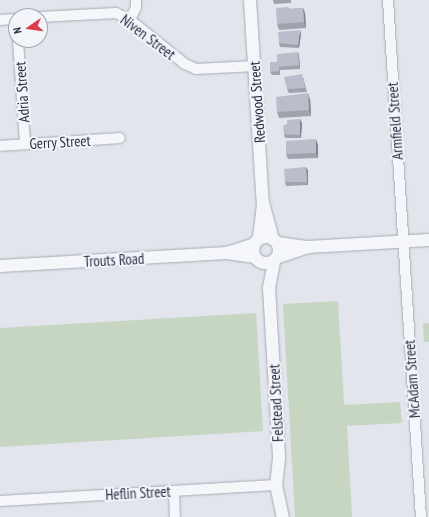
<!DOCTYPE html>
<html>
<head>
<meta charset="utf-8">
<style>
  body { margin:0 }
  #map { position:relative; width:429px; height:517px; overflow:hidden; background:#e2e5ec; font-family:"PT Sans Narrow",sans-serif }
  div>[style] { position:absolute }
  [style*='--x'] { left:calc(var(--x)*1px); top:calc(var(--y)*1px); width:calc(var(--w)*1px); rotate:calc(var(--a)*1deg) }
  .green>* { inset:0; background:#c6d6c2 }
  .roads { filter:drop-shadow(0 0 1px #a6abb7) drop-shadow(0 0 1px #a6abb7) }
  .minor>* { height:10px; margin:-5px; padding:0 5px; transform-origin:5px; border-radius:5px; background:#f5f6f9 }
  .tertiary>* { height:12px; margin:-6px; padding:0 6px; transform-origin:6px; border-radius:6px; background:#f5f6f9 }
  .tertiary>.ring { margin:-6px; padding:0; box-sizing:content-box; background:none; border:12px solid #f5f6f9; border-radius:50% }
  .wall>* { inset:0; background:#9fa3ae }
  .shaded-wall>* { inset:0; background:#82858d }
  .building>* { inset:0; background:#b9beca }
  span { translate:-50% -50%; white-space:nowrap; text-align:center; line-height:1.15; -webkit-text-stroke:4px #f2f4f9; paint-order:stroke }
  .street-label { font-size:15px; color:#283146 }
  .north { position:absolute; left:8px; top:8px; width:40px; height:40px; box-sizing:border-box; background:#f2f4f9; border:1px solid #a1a6b1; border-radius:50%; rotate:257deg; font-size:11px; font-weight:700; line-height:16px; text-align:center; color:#283146 }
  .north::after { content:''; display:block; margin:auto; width:14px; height:18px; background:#dc3c48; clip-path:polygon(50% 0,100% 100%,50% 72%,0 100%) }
</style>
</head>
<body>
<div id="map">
  <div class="green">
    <div style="clip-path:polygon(338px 301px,344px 405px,400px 402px,402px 423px,347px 426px,352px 517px,295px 517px,283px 304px)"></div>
    <div style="clip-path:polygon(256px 313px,263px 431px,0 447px,0 328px)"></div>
    <div style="clip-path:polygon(429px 323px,429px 342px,424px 342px,423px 324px)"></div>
  </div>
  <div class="roads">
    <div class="minor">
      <div style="--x:388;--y:0;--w:518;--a:86.35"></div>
      <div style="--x:40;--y:17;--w:76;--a:-3"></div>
      <div style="--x:116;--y:13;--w:16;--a:27"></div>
      <div style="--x:130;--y:20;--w:70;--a:38.7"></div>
      <div style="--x:185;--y:64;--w:12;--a:24"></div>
      <div style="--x:196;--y:69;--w:59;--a:-2.9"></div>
      <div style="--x:0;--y:20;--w:16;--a:-4"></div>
      <div style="--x:130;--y:20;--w:14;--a:-65"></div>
      <div style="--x:136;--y:7;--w:7;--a:-90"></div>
      <div style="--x:18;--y:40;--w:104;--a:86.1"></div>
      <div style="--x:0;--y:146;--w:120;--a:-3.8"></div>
      <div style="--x:174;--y:491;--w:26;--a:88"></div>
      <div style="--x:0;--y:501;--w:276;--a:-3.3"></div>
    </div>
    <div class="tertiary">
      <div style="--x:250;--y:0;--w:205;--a:86.4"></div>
      <div style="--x:263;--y:205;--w:34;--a:97"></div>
      <div style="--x:264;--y:206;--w:34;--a:75"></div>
      <div class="ring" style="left:253px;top:237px;width:14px;height:14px"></div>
      <div style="--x:278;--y:243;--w:30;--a:8"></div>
      <div style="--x:308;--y:247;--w:121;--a:-3.3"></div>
      <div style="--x:227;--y:253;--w:28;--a:-18"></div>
      <div style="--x:278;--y:257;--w:32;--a:-18"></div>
      <div style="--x:274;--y:262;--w:26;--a:101"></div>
      <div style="--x:269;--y:288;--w:170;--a:86.6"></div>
      <div style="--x:279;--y:458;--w:27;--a:96"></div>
      <div style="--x:276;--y:485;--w:33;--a:78"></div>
      <div style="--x:0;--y:266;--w:227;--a:-3.3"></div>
      <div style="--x:227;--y:253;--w:27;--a:8"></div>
    </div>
  </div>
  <div class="wall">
    <div style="clip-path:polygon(273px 0,291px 0,291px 3px,274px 4px)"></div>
    <div style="clip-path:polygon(288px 7px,289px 9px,303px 8px,305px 13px,306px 28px,279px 30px,277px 24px)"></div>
    <div style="clip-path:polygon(301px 34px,299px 48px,280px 47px,279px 43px)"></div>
    <div style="clip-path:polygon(298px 52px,299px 56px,300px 69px,280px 70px,280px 75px,272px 75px,270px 72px,277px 62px)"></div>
    <div style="clip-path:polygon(303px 77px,307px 92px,289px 93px,287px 89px)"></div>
    <div style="clip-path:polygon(310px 99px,311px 116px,279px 118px,277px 112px)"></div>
    <div style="clip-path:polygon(302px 123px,301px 138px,285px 138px,284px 134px)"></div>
    <div style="clip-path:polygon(318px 145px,318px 158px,288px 159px,286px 154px)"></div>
    <div style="clip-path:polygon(306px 167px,308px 171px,308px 185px,286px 186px,285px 182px)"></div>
  </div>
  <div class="shaded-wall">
    <div style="clip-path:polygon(303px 8px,305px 13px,306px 28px,304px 22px)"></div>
    <div style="clip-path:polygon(300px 30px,301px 34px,299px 48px,298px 45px)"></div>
    <div style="clip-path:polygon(298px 52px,299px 56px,300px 69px,299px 65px)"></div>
    <div style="clip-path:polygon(308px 93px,310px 99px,311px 116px,309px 110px)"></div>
    <div style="clip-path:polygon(300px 119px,302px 123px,301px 138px,300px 135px)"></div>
    <div style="clip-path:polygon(316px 139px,318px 145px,318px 158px,316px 153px)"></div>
    <div style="clip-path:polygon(306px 167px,308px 171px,308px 185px,307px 182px)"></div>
  </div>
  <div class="building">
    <div style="clip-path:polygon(288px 7px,288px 9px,303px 8px,304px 22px,277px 24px,276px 8px)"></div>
    <div style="clip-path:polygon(300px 30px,298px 45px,279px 43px,278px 32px)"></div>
    <div style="clip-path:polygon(298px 52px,299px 65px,279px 67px,279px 71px,270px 72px,270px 62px,277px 62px,277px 54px)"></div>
    <div style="clip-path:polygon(302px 74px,305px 88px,287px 89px,284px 77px)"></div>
    <div style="clip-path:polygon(308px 93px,309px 110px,277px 112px,276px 97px)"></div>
    <div style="clip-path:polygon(300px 119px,300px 135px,284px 134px,283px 126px,287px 124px,287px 120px)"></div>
    <div style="clip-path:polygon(316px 139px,316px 153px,286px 154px,286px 141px)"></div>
    <div style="clip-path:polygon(306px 167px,307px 182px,285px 182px,284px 169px)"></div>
  </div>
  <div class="street-label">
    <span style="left:148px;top:37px;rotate:37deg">Niven Street</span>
    <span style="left:22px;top:92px;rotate:-94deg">Adria Street</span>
    <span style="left:257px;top:102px;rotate:-94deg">Redwood Street</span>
    <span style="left:395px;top:121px;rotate:-94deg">Armfield Street</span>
    <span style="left:60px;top:142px;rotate:-3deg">Gerry Street</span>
    <span style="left:114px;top:260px;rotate:-3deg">Trouts Road</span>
    <span style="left:412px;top:379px;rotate:-94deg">McAdam Street</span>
    <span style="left:276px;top:403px;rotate:-93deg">Felstead Street</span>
    <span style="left:138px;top:493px;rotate:-3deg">Heflin Street</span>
  </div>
  <div class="north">N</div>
</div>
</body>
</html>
